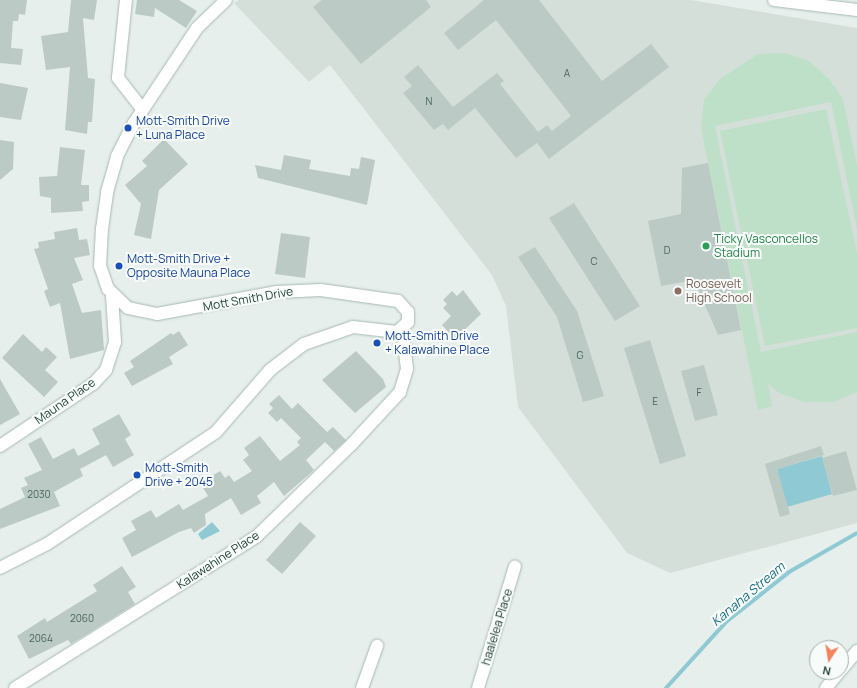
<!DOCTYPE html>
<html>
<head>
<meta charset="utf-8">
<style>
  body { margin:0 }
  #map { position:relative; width:857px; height:688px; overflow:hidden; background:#e6efeb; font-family:Manrope,sans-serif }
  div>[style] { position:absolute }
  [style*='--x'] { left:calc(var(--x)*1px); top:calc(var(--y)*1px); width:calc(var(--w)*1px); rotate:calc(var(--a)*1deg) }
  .built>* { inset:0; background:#d4dfda }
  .green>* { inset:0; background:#bfe0c8 }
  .water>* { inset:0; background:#8ec9d4 }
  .stream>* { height:4px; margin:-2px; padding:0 2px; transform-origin:2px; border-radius:2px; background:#8ec9d4 }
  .building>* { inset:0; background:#bbcac4 }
  .roads { filter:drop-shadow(0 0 1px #a8b8b2) drop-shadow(0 0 1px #a8b8b2) }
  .minor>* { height:12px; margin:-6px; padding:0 6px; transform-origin:6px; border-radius:6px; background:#fff }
  .dots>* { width:11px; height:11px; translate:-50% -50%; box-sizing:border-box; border:2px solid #f7fbf9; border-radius:50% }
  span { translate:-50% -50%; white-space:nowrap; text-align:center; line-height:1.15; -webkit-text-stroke:4px #f7fbf9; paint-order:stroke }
  .number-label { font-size:10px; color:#4a645c }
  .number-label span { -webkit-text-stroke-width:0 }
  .transit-label { font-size:12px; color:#164399 }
  .left { translate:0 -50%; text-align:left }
  .leisure-label { font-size:12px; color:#27864d }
  .education-label { font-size:12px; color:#785e54 }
  .street-label { font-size:12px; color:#24423a }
  .water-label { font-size:13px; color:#1c6f80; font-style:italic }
  .north { position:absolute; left:809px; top:640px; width:40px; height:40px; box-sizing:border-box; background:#f7fbf9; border:1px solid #a3b1ad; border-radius:50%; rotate:192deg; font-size:11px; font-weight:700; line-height:16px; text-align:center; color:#24423a }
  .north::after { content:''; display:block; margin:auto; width:14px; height:18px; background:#f4845f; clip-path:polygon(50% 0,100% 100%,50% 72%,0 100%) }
</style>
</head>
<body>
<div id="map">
  <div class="built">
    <div style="clip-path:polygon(239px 0,691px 0,857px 28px,857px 523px,670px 573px,627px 553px,518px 407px,506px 306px,492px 275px,330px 65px,309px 82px,234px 3px)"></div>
  </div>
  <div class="green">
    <div style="clip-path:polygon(785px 53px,809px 61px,829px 79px,843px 99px,857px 165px,857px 229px,831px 102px,715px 126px,761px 352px,857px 332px,857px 392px,834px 402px,804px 402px,779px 393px,768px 384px,772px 406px,758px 410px,701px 128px,704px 100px,720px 79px,758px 54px)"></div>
    <div style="clip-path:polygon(826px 109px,857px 253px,857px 328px,765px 346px,720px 131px)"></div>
  </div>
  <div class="water">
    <div style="clip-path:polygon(822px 456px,832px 494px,787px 507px,777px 469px)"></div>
    <div style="clip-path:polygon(212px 522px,220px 531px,202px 540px,198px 534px)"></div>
  </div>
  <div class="stream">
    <div style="--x:666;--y:688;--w:89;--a:-47.7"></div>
    <div style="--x:726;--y:622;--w:80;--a:-38.4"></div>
    <div style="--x:789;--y:572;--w:78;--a:-29.8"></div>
  </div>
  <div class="building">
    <div style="clip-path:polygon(0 0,27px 0,25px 15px,19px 14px,18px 21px,13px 21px,11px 48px,23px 49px,21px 65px,0 63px)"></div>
    <div style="clip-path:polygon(71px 0,97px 0,94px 20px,83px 18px,88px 78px,95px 79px,92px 122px,88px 122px,87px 134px,65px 130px,70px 67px,46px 70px,41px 36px,68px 32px)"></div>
    <div style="clip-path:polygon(137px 0,179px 0,197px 11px,186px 28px,155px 8px,154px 17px,135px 14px)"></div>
    <div style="clip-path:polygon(322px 0,426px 0,431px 7px,361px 64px,313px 7px)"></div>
    <div style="clip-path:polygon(484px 0,539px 0,602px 81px,651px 44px,669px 67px,549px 159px,537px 143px,516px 158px,475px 108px,448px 130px,443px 124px,434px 130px,403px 93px,412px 86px,404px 77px,418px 65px,453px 107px,497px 73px,504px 81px,500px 84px,538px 132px,547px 125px,552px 131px,571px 116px,496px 20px,458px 50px,444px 33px)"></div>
    <div style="clip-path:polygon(0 83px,28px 88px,21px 120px,0 117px)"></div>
    <div style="clip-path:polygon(164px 139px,188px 164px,159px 190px,151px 239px,134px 235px,141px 204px,125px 185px,147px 166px,142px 161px)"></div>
    <div style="clip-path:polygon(0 140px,14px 142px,13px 169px,0 180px)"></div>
    <div style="clip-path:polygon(60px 147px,85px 150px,81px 185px,89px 185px,89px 201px,82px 202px,83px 211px,51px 213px,51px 198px,40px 196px,39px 177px,57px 176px)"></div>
    <div style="clip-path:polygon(284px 155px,311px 160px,309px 169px,350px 176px,351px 168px,359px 169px,361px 157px,375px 160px,367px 205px,258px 178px,255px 165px,281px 170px)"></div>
    <div style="clip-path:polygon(708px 163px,741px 330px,718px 335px,694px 280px,661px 286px,648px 221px,681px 214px,682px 168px)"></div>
    <div style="clip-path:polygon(574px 203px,640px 306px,615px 321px,549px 218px)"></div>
    <div style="clip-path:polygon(77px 228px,79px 240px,87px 239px,90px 255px,74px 258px,83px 280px,72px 284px,82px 313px,101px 310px,104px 350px,70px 359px,60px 303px,50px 307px,44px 291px,48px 289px,34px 249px,39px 248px,38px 242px,55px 239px,54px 232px)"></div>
    <div style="clip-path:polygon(281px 233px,310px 237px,305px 278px,275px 274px)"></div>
    <div style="clip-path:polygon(535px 247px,577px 311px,604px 396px,583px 402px,557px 317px,518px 257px)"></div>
    <div style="clip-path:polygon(463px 290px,481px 314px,455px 339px,442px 325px,451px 316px,443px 308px,447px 304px,443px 300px,452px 291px,457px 296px)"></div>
    <div style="clip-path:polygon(179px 331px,188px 345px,169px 357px,173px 364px,132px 386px,124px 373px,134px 367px,130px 361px,171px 333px,173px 335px)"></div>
    <div style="clip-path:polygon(23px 334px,42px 352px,46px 347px,57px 357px,45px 370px,58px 382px,44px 397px,2px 358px)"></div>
    <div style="clip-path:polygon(650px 340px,686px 456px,660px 464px,624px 348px)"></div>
    <div style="clip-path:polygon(356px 351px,383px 379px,386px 387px,355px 413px,322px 380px)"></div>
    <div style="clip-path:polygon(704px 365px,718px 415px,695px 421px,681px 371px)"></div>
    <div style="clip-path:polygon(0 379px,20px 414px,0 425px)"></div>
    <div style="clip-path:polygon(279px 395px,292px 409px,298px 403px,327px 432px,333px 427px,346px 440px,334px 451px,325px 442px,306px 460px,314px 470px,284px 496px,274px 482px,257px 496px,261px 503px,241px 515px,231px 498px,205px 514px,206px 525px,194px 533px,191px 528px,179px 532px,132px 557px,122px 538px,136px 530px,131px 521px,151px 510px,156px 518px,179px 504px,183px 510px,208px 496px,200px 483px,220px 471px,225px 478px,229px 475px,234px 482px,252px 471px,243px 460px,249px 455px,244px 448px,260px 436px,280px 461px,300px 445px,297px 442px,301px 438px,281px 418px,277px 422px,268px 413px,273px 408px,269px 404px)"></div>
    <div style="clip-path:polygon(119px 414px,131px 435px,125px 439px,134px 455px,113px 467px,106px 455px,80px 469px,83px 476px,54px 492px,60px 506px,0 529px,0 509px,25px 497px,21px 488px,28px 485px,24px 478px,42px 470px,28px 444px,41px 437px,53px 459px,74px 448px,78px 456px,100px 444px,92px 429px)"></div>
    <div style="clip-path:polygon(821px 446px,824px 455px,777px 469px,790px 514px,780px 517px,765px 464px)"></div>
    <div style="clip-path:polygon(846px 451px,857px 490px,833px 496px,822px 458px)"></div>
    <div style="clip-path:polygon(300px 522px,316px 536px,282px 574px,266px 560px)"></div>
    <div style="clip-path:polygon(122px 566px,136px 587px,128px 592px,135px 604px,71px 644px,68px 640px,29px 659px,17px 636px,45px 618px,47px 622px,97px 591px,93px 585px)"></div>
  </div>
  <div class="roads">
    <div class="minor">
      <div style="--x:126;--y:0;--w:78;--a:95.9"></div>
      <div style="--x:118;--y:78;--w:39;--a:52"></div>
      <div style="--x:774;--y:0;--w:84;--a:6.9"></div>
      <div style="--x:0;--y:446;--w:112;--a:-33.7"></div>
      <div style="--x:93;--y:384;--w:19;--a:-47"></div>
      <div style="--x:106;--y:370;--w:29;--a:-72"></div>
      <div style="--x:115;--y:342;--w:46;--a:-93.7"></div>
      <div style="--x:0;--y:568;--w:53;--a:-27.1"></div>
      <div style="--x:47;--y:544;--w:203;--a:-33.5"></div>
      <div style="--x:216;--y:432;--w:82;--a:-48.9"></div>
      <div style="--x:270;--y:370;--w:43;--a:-37.4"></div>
      <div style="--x:304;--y:344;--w:52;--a:-19.1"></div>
      <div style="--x:353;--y:327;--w:44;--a:6.5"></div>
      <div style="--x:397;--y:332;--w:15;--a:-42"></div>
      <div style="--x:408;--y:322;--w:10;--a:-90"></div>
      <div style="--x:408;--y:312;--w:15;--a:-132"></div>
      <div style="--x:398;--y:301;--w:78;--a:-171.9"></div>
      <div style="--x:321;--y:290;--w:44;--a:177.4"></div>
      <div style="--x:277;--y:292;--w:122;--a:169.6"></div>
      <div style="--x:157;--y:314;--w:30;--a:-168"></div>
      <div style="--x:128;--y:308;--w:28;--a:-136"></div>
      <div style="--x:108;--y:289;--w:24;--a:-109"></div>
      <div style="--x:100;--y:266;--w:37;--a:-87"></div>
      <div style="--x:102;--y:229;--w:37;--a:-82"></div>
      <div style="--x:107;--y:192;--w:37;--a:-74"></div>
      <div style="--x:117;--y:156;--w:37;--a:-63"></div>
      <div style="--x:134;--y:123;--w:114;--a:-56.4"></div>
      <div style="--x:197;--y:28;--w:40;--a:-44"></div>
      <div style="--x:841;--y:670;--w:25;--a:-50"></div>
      <div style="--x:15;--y:688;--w:284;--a:-32.1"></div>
      <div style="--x:256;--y:537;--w:134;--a:-44.1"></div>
      <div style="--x:352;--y:444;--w:71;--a:-47.3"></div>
      <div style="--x:400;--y:392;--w:24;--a:-73"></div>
      <div style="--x:407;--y:369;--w:39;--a:-97"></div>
      <div style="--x:362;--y:688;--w:45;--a:-70.3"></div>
      <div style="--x:478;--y:688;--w:127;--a:-73.1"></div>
      <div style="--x:826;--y:688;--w:21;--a:-51"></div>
    </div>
  </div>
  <div class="dots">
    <div style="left:128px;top:128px;background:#1a4fb4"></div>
    <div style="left:706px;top:246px;background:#2e9e5b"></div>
    <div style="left:119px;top:266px;background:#1a4fb4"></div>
    <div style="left:678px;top:291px;background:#8d6e63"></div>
    <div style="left:377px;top:343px;background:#1a4fb4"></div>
    <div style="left:137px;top:475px;background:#1a4fb4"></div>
  </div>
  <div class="number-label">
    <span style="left:567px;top:74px">A</span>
    <span style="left:429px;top:102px">N</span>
    <span style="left:667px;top:251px">D</span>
    <span style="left:594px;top:262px">C</span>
    <span style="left:580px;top:356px">G</span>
    <span style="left:699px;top:393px">F</span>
    <span style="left:655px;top:402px">E</span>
    <span style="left:39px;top:495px">2030</span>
    <span style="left:82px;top:619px">2060</span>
    <span style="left:41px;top:639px">2064</span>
  </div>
  <div class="transit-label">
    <span class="left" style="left:136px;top:128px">Mott-Smith Drive<br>+ Luna Place</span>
    <span class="left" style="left:127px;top:266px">Mott-Smith Drive +<br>Opposite Mauna Place</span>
    <span class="left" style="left:385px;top:343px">Mott-Smith Drive<br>+ Kalawahine Place</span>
    <span class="left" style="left:145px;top:475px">Mott-Smith<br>Drive + 2045</span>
  </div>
  <div class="leisure-label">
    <span class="left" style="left:714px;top:246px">Ticky Vasconcellos<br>Stadium</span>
  </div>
  <div class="education-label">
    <span class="left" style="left:686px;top:291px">Roosevelt<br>High School</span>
  </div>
  <div class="street-label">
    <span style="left:248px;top:299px;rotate:-10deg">Mott Smith Drive</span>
    <span style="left:65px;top:401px;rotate:-35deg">Mauna Place</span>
    <span style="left:218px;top:560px;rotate:-33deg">Kalawahine Place</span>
    <span style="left:497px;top:627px;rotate:-73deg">haalelea Place</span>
  </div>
  <div class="water-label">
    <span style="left:748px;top:594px;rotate:-40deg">Kanaha Stream</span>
  </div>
  <div class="north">N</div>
</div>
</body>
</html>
